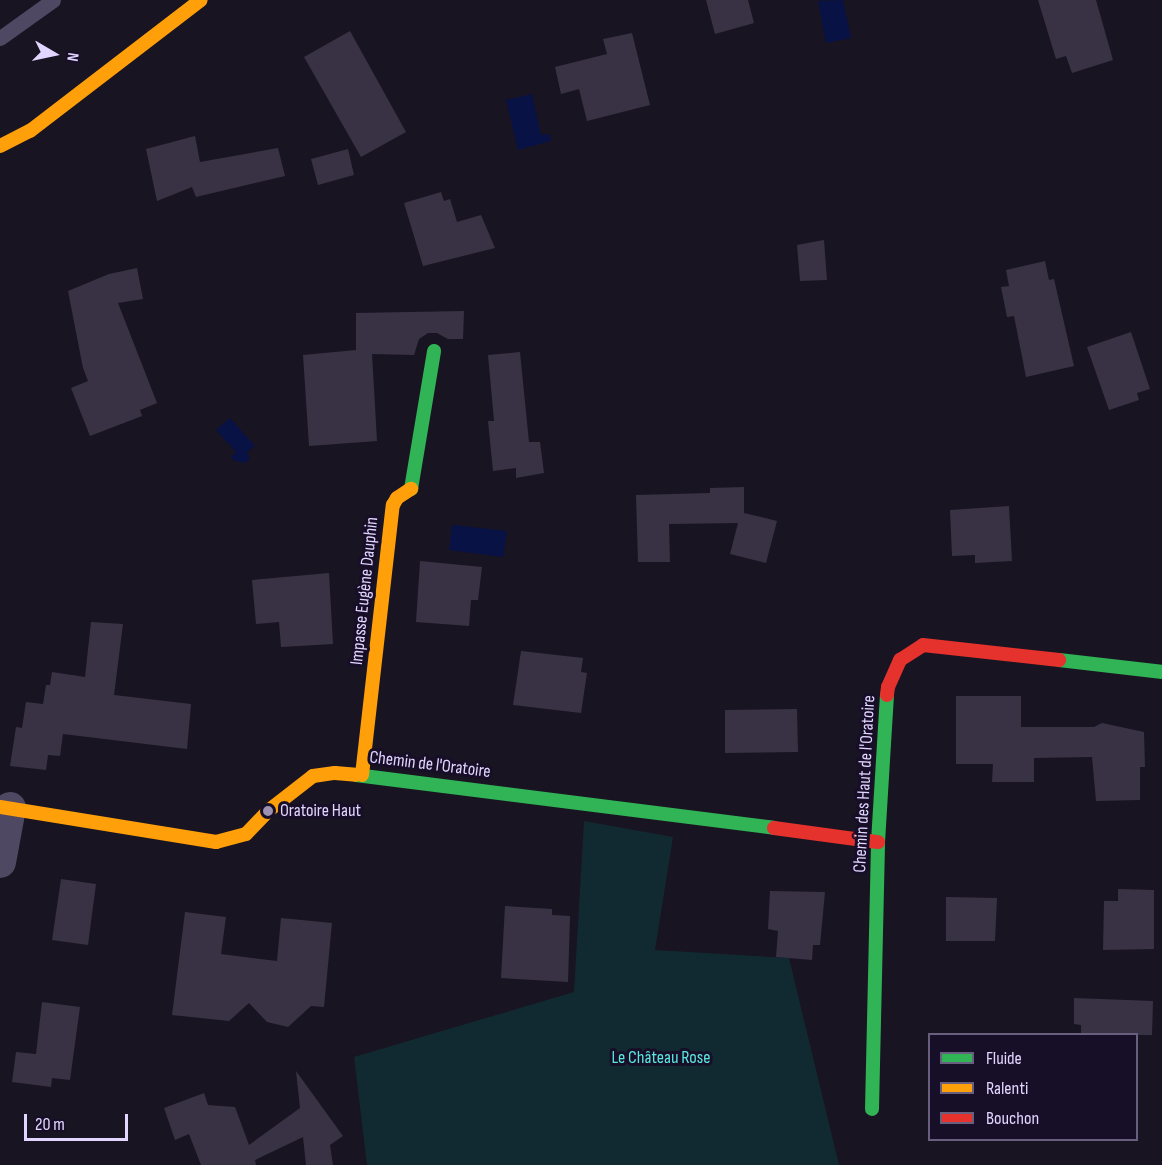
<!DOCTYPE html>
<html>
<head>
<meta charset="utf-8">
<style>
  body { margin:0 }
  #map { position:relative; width:1162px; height:1165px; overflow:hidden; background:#191422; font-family:"Sofia Sans Condensed",sans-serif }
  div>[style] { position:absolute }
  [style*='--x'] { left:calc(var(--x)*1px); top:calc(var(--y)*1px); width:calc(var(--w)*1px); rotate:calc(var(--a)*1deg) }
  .green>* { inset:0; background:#112a31 }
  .water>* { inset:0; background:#081245 }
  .building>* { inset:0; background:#393244 }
  .lane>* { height:15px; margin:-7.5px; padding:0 7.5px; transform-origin:7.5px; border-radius:7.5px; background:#4f4863 }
  .street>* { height:32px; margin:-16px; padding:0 16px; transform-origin:16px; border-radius:16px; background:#4f4863 }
  .fast>* { height:14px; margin:-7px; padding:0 7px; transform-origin:7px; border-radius:7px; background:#30b455 }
  .slow>* { height:14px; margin:-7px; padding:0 7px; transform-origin:7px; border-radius:7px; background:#ff9f0a }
  .jam>* { height:14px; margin:-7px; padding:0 7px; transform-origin:7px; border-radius:7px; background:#e5322d }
  .dots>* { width:16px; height:16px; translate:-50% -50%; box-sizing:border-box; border:3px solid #170e28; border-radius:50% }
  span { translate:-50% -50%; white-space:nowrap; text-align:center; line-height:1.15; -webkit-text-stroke:6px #170e28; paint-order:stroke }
  .street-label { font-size:18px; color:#e2d5ff }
  .poi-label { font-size:18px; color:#e2d5ff }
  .left { translate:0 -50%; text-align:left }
  .park-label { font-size:18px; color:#58e8df }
  .legend { position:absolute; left:928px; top:1033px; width:210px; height:108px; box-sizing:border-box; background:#170e28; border:2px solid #685e7e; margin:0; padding:8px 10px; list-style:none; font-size:18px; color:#e2d5ff }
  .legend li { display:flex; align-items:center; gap:12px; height:30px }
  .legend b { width:30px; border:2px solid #685e7e }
  .north { position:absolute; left:24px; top:24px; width:60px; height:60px; -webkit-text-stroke:4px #170e28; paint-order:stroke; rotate:99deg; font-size:16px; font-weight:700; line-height:24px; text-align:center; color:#e2d5ff }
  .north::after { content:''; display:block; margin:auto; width:21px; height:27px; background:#e2d5ff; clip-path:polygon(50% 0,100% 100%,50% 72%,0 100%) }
  .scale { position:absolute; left:24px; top:1114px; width:104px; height:27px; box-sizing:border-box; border:3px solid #e2d5ff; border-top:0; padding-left:8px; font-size:18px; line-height:21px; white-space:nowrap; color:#e2d5ff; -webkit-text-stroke:4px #170e28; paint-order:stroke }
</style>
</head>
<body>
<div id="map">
  <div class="green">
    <div style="clip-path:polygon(584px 821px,673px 837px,655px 950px,789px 958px,839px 1165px,367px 1165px,354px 1057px,574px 992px)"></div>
  </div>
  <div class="water">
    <div style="clip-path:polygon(843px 0,851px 38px,826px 43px,818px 1px)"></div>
    <div style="clip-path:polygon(532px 94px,541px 135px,550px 134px,551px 141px,518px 150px,506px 100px)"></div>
    <div style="clip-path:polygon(230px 418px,255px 446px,247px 452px,250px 459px,244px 463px,233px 460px,231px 457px,236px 452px,216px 430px)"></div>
    <div style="clip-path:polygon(452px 525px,507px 531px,503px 557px,449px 550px)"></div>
  </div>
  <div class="building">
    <div style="clip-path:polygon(706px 0,748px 0,754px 23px,715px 34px)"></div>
    <div style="clip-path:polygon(1038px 0,1096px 0,1113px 60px,1072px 73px,1066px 56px,1056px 59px)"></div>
    <div style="clip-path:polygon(350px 31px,406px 132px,361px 157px,304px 57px)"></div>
    <div style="clip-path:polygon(632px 33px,650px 105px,587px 121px,579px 89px,561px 94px,555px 67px,607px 54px,603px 39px)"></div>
    <div style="clip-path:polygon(195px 136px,200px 162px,278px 148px,285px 176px,196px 197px,192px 187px,157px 201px,146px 149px)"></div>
    <div style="clip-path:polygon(348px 149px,354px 175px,318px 185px,311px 159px)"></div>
    <div style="clip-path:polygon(441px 192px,444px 201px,450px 199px,457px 222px,481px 215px,495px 248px,423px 266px,404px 203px)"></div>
    <div style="clip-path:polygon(824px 240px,827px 280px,800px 281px,797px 245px)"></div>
    <div style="clip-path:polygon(1045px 261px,1049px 280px,1054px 279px,1074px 366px,1026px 377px,1014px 316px,1007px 317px,1001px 287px,1009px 286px,1006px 270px)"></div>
    <div style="clip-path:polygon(137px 268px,143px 299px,118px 303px,157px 403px,140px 410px,142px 416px,90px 436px,71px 388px,88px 381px,83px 368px,68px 291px,109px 274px)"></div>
    <div style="clip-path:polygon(464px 311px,463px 339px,448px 339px,437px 333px,428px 333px,419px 339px,414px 355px,372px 354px,377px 441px,309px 446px,303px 355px,356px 350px,356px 313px)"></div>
    <div style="clip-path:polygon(1131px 332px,1150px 389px,1137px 393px,1139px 400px,1109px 410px,1087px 347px)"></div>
    <div style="clip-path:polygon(520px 352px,529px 442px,540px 442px,544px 473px,516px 478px,516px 468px,493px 471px,488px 421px,494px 421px,488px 355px)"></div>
    <div style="clip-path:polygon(744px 487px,744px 513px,777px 521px,766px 563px,730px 554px,738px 523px,669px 524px,670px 562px,638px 562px,636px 495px,710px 493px,710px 488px)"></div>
    <div style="clip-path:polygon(1009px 506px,1012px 561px,975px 563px,975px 555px,952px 556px,950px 510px)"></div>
    <div style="clip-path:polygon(420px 561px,482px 567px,478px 600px,471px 600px,469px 626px,416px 622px)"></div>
    <div style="clip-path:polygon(329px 573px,333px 644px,281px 647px,279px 622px,256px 624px,252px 580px)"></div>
    <div style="clip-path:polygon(91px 622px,123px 624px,114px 695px,191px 704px,187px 749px,63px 734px,60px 756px,48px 755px,46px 770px,10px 766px,16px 727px,22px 728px,26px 702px,43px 704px,46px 685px,50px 685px,52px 672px,85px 677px)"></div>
    <div style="clip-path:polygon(521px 651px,583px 658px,581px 672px,587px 673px,581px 713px,513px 705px)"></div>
    <div style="clip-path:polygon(956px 696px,1021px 696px,1021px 727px,1094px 727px,1102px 723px,1144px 732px,1145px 767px,1140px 767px,1140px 800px,1096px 801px,1092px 757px,1034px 758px,1034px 782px,992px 782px,993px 764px,956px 764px)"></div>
    <div style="clip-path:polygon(797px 709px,798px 752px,725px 753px,725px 710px)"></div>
    <div style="clip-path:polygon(61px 879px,96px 884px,88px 945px,52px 940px)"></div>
    <div style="clip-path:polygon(1118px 889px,1154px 890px,1154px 949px,1103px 950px,1104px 901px,1118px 901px)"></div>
    <div style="clip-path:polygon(770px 891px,825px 892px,820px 945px,813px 945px,812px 960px,776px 957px,778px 931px,768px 929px)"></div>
    <div style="clip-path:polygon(946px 897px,997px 898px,995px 941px,946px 941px)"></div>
    <div style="clip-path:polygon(505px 906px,552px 909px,552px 915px,570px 916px,568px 982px,501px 978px)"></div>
    <div style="clip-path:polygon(185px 912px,226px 917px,221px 954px,277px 961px,281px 918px,332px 923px,324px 1007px,311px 1006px,288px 1027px,267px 1022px,249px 1003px,229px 1021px,172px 1015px)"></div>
    <div style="clip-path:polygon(1074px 998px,1153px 1001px,1152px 1035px,1081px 1035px,1081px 1025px,1074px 1024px)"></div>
    <div style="clip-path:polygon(42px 1002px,80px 1007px,70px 1080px,52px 1078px,51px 1087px,12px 1082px,16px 1052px,36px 1054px)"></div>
    <div style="clip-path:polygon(296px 1071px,343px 1136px,330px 1145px,333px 1165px,306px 1165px,303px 1137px,255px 1160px,256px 1165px,201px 1165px,189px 1134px,175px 1140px,164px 1108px,204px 1093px,208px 1105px,235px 1107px,249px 1145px,300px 1108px)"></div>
  </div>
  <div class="lane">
    <div style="--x:0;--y:38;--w:65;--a:-35.6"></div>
  </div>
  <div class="street">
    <div style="--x:0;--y:862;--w:55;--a:-79.5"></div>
  </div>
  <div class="fast">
    <div style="--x:411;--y:489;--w:140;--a:-80.5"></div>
    <div style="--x:1059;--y:660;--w:104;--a:6.6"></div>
    <div style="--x:356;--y:775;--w:421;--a:7.2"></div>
    <div style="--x:872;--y:1109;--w:267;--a:-88.7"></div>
    <div style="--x:878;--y:842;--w:147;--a:-86.5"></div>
  </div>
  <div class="slow">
    <div style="--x:0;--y:146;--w:34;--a:-27"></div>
    <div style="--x:30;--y:131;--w:215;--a:-37.5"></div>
    <div style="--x:362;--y:775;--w:272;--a:-83.5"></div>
    <div style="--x:393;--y:505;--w:8;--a:-60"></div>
    <div style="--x:397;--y:498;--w:17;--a:-33"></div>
    <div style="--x:0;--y:807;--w:219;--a:9.2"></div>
    <div style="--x:216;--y:842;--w:31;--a:-15"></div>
    <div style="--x:246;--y:834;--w:32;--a:-46"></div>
    <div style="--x:268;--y:811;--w:57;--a:-37.9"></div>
    <div style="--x:313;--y:776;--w:22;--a:-8"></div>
    <div style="--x:335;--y:773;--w:21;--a:5"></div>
  </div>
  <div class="jam">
    <div style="--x:887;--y:695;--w:8;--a:-83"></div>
    <div style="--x:888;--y:687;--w:30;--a:-66"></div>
    <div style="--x:900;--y:660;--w:27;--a:-33"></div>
    <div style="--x:923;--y:645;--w:137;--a:6.3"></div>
    <div style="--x:774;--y:828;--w:105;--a:7.7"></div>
  </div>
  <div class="dots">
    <div style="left:268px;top:811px;background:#9c91b2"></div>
  </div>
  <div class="street-label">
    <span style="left:365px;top:591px;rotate:-84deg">Impasse Eugène Dauphin</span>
    <span style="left:430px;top:765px;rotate:7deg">Chemin de l'Oratoire</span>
    <span style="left:865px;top:784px;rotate:-87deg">Chemin des Haut de l'Oratoire</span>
  </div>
  <div class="poi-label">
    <span class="left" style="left:280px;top:811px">Oratoire Haut</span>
  </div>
  <div class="park-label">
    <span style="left:661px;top:1058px">Le Château Rose</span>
  </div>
  <ul class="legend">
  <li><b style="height:8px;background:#30b455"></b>Fluide</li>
  <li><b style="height:8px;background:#ff9f0a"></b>Ralenti</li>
  <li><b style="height:8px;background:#e5322d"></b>Bouchon</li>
  </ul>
  <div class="north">N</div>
  <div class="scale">20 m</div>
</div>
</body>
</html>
